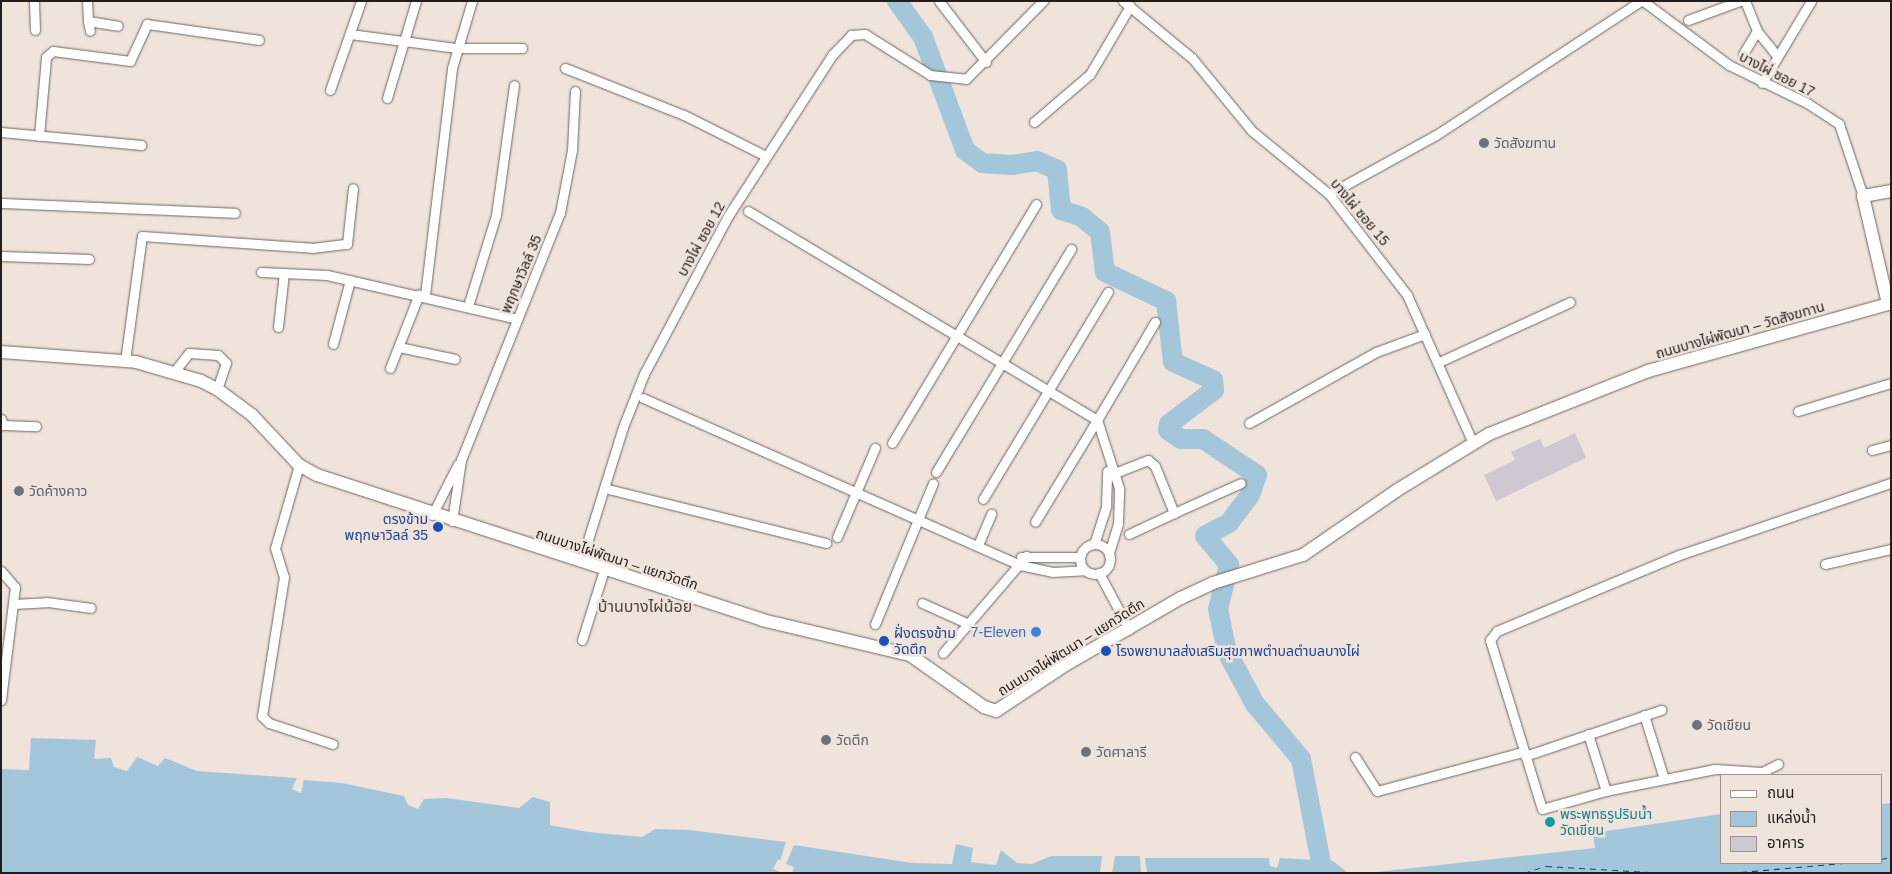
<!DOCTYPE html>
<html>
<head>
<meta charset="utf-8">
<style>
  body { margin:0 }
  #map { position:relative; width:1892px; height:874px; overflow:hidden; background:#efe3dc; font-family:Helvetica,"Noto Sans Thai",sans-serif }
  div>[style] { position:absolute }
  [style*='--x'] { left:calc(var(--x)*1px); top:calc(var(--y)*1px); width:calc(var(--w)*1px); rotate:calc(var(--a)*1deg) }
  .water>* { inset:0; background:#a3c6da }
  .river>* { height:20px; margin:-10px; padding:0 10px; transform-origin:10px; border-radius:10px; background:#a3c6da }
  .ferry>* { height:1px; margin-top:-0.5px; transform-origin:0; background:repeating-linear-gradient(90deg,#064b67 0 6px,transparent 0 11px) }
  .building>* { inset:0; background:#cfc7d1 }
  .roads { filter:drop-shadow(0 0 1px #6f655f) drop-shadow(0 0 1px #6f655f) }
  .street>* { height:9px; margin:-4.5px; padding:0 4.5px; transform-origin:4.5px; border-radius:4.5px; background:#fff }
  .street>.ring { margin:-4.5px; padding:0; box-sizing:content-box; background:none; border:9px solid #fff; border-radius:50% }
  .secondary>* { height:12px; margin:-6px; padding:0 6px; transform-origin:6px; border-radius:6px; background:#fff }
  .dots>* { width:14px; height:14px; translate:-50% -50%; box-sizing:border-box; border:2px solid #efe3dc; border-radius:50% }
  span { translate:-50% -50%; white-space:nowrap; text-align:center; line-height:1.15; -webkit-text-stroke:5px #efe3dc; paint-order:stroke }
  .street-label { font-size:14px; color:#231e1c }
  .worship-label { font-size:14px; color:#5b616d }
  .left { translate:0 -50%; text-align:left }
  .transit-label { font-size:14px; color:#164399 }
  .right { translate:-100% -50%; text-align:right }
  .shop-label { font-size:14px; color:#366cbe }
  .culture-label { font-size:14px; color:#0d838f }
  .quarter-label { font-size:16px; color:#4f4540 }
  .frame { position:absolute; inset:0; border:2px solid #231e1c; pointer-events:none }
  .legend { position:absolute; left:1720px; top:774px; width:162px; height:90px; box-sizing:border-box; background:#efe3dc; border:1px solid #9d948f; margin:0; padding:6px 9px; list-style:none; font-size:15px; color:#231e1c }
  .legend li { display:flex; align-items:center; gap:10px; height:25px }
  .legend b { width:25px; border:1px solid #9d948f }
</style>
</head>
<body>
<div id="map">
  <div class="water">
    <div style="clip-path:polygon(31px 738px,96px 740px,94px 759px,111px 758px,114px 767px,127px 771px,137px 757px,158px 766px,165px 758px,197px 771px,297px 778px,292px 789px,301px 793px,304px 780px,342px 783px,404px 796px,408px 805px,418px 809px,424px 799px,446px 798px,519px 808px,533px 797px,550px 802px,550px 825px,588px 832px,642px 837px,655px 829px,689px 830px,786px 842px,780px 861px,778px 859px,773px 869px,782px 873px,1px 873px,1px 769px,29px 770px)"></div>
    <div style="clip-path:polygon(1891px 803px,1891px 873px,1367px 873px,1595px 848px,1593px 833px,1721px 814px,1721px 863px,1881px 863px,1881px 804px)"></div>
    <div style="clip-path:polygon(956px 844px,973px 848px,971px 862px,996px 865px,1001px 850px,1017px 863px,1032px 864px,1051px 856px,1102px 856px,1100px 873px,792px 873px,794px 867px,786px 864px,794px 845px,912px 863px,952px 864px)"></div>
    <div style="clip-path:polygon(1115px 856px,1140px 856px,1141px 873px,1112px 873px)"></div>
    <div style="clip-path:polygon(1145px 858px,1269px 858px,1270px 866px,1277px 868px,1280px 858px,1333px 861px,1348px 873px,1147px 873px)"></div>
  </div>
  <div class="river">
    <div style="--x:897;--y:1;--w:44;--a:54.2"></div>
    <div style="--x:923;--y:37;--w:121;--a:69.6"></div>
    <div style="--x:965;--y:150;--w:21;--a:37"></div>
    <div style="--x:982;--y:163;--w:30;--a:4"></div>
    <div style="--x:1012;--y:165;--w:25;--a:-9"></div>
    <div style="--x:1037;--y:161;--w:22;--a:24"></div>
    <div style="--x:1057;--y:170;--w:40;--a:84.3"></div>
    <div style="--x:1061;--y:210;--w:22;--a:18"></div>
    <div style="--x:1082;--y:217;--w:23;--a:40"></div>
    <div style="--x:1100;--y:232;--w:40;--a:82.9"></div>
    <div style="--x:1105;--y:272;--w:68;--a:25.4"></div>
    <div style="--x:1166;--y:301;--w:61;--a:83.5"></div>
    <div style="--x:1173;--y:362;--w:44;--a:24.2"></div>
    <div style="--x:1213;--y:380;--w:10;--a:84"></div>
    <div style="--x:1214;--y:390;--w:56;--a:142.9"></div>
    <div style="--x:1169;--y:424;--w:6;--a:99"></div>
    <div style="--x:1168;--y:430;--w:16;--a:35"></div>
    <div style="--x:1181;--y:439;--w:22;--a:0"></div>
    <div style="--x:1203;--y:439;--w:65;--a:33.7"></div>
    <div style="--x:1257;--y:475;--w:21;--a:109"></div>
    <div style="--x:1250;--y:495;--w:35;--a:127"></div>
    <div style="--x:1229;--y:523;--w:27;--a:152"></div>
    <div style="--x:1205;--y:536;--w:38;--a:50"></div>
    <div style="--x:1229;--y:565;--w:45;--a:104"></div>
    <div style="--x:1218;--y:609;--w:44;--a:78.2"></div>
    <div style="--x:1227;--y:652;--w:59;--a:61.7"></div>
    <div style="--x:1255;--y:704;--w:72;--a:50.1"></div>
    <div style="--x:1301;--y:759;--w:116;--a:79.1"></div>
  </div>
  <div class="ferry">
    <div style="--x:1881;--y:859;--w:10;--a:-11"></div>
    <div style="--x:1524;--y:873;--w:23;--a:-18"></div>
    <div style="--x:1546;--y:866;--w:120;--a:3.3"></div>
    <div style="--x:1730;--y:873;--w:114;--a:-5"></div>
  </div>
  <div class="building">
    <div style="clip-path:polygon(1575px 433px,1586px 458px,1496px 501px,1484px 475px,1515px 460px,1511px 452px,1540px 439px,1544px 448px)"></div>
  </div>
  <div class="roads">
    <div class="street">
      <div style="--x:34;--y:1;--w:29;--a:88"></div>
      <div style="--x:87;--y:1;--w:20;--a:87"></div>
      <div style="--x:88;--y:21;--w:30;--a:9"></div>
      <div style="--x:939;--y:1;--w:77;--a:52.4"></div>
      <div style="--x:1123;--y:1;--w:89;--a:39.6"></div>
      <div style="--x:1192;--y:58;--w:94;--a:50.6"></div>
      <div style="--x:1252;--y:131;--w:99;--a:39.3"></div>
      <div style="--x:1329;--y:194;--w:128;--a:52.3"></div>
      <div style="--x:1407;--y:295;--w:162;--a:66"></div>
      <div style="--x:1643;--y:1;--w:107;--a:36.7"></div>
      <div style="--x:1729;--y:65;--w:87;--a:26"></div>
      <div style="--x:1807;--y:103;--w:38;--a:33"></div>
      <div style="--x:1839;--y:124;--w:76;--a:71.6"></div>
      <div style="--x:1745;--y:1;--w:32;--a:68"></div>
      <div style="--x:1757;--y:31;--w:32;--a:51"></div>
      <div style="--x:1688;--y:20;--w:55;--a:-20.1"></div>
      <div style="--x:88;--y:21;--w:10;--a:79"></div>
      <div style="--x:350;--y:34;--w:108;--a:7.5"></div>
      <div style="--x:457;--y:48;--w:65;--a:0"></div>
      <div style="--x:1743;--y:54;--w:27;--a:-59"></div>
      <div style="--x:565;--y:68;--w:128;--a:21.6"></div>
      <div style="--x:684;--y:115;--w:92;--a:26.6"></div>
      <div style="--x:1762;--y:83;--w:96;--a:-59.1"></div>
      <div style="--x:330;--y:90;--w:94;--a:-70.8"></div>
      <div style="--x:387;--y:98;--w:101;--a:-73.4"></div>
      <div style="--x:1034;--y:122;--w:74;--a:-40.6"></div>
      <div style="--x:1090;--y:74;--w:79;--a:-59.5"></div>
      <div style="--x:1;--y:132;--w:141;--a:5.3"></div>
      <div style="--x:39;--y:136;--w:79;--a:-84.9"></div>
      <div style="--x:46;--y:57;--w:9;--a:-41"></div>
      <div style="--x:53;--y:51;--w:78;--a:7.4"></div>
      <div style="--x:130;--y:61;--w:41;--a:-65.3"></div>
      <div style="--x:147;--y:24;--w:113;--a:8.1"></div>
      <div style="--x:1329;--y:194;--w:122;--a:-28.9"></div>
      <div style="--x:1436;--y:135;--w:245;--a:-33.2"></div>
      <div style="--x:1;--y:203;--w:234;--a:2.4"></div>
      <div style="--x:748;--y:211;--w:407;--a:30.9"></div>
      <div style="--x:1097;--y:420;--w:119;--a:121.3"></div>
      <div style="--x:1;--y:256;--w:88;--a:2"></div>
      <div style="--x:261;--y:272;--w:66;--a:2.6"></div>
      <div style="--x:327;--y:275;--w:195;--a:13"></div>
      <div style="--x:425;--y:295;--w:229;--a:-83.2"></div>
      <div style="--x:452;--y:68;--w:70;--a:-73.4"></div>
      <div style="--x:468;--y:306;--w:95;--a:-72.9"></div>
      <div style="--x:496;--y:215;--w:131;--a:-82.1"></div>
      <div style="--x:278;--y:327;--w:54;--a:-83.7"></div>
      <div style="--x:333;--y:344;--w:66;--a:-75.1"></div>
      <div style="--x:399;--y:347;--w:57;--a:12.1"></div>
      <div style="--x:125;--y:361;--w:126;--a:-82.3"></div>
      <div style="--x:142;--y:236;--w:170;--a:4"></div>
      <div style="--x:312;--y:248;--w:35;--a:-7"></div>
      <div style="--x:347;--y:244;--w:56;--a:-83.9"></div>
      <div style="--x:1439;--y:362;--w:144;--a:-24.6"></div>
      <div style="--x:390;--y:368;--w:79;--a:-68.6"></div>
      <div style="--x:174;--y:372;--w:24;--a:-52"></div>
      <div style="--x:189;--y:353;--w:29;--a:4"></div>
      <div style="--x:218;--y:355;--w:11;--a:45"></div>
      <div style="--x:226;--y:363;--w:28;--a:109"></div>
      <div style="--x:643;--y:398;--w:412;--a:23.9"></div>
      <div style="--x:1020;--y:565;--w:33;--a:12"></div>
      <div style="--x:1052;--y:572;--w:33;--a:-3"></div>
      <div style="--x:1798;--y:411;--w:97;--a:-16.8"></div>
      <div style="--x:1;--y:419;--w:6;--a:72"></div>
      <div style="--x:3;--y:425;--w:33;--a:2"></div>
      <div style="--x:1249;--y:423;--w:145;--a:-29.2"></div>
      <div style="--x:1376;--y:352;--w:52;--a:-20.2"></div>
      <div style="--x:892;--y:443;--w:279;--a:-58.9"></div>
      <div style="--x:1872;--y:450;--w:20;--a:-15"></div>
      <div style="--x:299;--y:465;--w:86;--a:106.1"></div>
      <div style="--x:275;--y:548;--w:30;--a:73"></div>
      <div style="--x:284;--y:577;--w:141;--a:99"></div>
      <div style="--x:262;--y:716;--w:10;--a:45"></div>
      <div style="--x:269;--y:723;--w:67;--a:18.2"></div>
      <div style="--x:936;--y:472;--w:261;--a:-58.8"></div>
      <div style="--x:1107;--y:476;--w:44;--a:-21.3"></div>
      <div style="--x:1148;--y:460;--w:9;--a:41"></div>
      <div style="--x:1155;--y:466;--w:51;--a:68"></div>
      <div style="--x:1174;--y:513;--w:73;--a:-24.1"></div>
      <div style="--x:604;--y:488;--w:229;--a:13.9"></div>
      <div style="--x:983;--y:499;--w:242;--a:-58.9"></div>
      <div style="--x:432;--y:515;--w:57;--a:-63"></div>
      <div style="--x:452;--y:521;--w:62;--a:-81.6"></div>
      <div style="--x:461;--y:460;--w:266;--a:-68.2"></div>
      <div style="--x:560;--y:213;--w:64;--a:-79.2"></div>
      <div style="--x:572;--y:150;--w:59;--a:-87.1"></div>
      <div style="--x:1129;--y:534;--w:50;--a:-25"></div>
      <div style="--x:837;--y:537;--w:97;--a:-66.9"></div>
      <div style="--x:1094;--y:544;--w:40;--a:-72"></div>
      <div style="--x:1106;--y:506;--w:35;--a:-88"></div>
      <div class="ring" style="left:1080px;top:544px;width:21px;height:21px"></div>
      <div style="--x:978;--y:545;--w:34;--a:-67"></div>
      <div style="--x:1109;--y:553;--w:31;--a:-73"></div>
      <div style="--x:1118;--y:523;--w:35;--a:-88"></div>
      <div style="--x:1119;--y:488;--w:71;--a:-107.9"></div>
      <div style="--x:1097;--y:420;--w:114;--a:-59.4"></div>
      <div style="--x:1021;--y:557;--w:59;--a:0"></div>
      <div style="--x:581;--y:562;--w:141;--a:-72.7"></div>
      <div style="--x:623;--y:427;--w:57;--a:-68.4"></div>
      <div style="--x:644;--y:374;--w:179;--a:-62"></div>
      <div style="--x:728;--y:216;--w:192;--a:-57.1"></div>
      <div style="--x:832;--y:55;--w:28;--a:-46"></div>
      <div style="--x:851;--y:35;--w:14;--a:-4"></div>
      <div style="--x:865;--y:34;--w:77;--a:32.2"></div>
      <div style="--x:930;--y:75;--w:36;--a:6"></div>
      <div style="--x:966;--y:79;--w:110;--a:-45.4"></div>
      <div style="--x:1825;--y:564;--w:68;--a:-12.8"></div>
      <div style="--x:1;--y:571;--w:21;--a:49"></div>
      <div style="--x:15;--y:587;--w:114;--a:97.1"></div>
      <div style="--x:1099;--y:573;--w:64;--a:61.8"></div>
      <div style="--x:922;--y:603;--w:51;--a:24.1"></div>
      <div style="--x:13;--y:604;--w:34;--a:-3"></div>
      <div style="--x:47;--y:602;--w:44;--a:7.8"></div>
      <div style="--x:875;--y:624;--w:152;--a:-67.6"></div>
      <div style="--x:582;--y:640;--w:73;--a:-72.6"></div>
      <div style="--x:943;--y:653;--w:128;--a:-49.4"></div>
      <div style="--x:1644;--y:715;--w:67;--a:72.6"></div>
      <div style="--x:1588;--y:734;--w:60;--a:72.5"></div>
      <div style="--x:1525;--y:756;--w:144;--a:-18.7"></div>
      <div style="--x:1355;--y:757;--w:40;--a:57.1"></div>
      <div style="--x:1377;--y:791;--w:151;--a:-15"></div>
      <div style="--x:1778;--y:764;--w:18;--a:153"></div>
      <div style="--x:1762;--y:772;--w:47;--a:-176.3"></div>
      <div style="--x:1715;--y:769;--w:111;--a:168.6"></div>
      <div style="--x:1606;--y:791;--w:66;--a:164.3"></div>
      <div style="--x:1542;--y:809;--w:177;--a:-107.1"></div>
      <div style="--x:1490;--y:640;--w:11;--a:-52"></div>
      <div style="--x:1497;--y:631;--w:197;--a:-22.7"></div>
      <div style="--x:1679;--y:555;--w:224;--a:-18.8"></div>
    </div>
    <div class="secondary">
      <div style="--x:1;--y:352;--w:135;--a:4.2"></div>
      <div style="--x:136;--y:362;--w:68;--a:16.3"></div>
      <div style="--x:201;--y:381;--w:18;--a:27"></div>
      <div style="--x:217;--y:389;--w:44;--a:36.6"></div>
      <div style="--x:252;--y:415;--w:69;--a:46.8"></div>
      <div style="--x:299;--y:465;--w:21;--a:29"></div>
      <div style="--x:317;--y:475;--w:468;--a:18"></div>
      <div style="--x:762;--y:620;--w:152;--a:13.3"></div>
      <div style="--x:910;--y:655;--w:90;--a:35.1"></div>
      <div style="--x:984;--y:707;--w:13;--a:18"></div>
      <div style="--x:996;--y:711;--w:85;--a:-33.5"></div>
      <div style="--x:1067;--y:664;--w:132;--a:-30.1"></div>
      <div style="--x:1181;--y:598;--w:35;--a:-25"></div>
      <div style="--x:1213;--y:583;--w:94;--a:-17.3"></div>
      <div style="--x:1303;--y:555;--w:116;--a:-34.5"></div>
      <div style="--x:1399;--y:489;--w:105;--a:-31.4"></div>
      <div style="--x:1489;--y:434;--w:171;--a:-21.6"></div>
      <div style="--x:1648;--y:371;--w:249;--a:-15.6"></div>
      <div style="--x:1888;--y:304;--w:111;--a:-103"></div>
      <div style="--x:1863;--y:196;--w:28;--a:-10"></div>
    </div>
  </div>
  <div class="dots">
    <div style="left:1484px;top:143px;background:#6b7280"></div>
    <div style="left:19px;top:491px;background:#6b7280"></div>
    <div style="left:438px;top:527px;background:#1a4fb4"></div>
    <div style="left:1036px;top:632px;background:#3f7fe0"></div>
    <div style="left:884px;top:641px;background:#1a4fb4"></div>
    <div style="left:1106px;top:651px;background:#1a4fb4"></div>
    <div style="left:1697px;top:725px;background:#6b7280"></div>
    <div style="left:826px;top:740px;background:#6b7280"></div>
    <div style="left:1086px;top:752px;background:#6b7280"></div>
    <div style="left:1550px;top:822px;background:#0f9aa8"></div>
  </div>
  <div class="street-label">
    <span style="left:1777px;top:74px;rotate:27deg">บางไผ่ ซอย 17</span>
    <span style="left:1360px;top:212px;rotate:50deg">บางไผ่ ซอย 15</span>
    <span style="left:701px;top:239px;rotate:-61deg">บางไผ่ ซอย 12</span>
    <span style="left:521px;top:274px;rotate:-67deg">พฤกษาวิลล์ 35</span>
    <span style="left:1740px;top:330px;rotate:-16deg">ถนนบางไผ่พัฒนา – วัดสังฆทาน</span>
    <span style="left:617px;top:559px;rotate:18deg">ถนนบางไผ่พัฒนา – แยกวัดตึก</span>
    <span style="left:1071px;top:647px;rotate:-32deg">ถนนบางไผ่พัฒนา – แยกวัดตึก</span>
  </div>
  <div class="worship-label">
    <span class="left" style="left:1494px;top:143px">วัดสังฆทาน</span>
    <span class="left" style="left:29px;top:491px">วัดค้างคาว</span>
    <span class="left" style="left:1707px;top:725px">วัดเขียน</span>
    <span class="left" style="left:836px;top:740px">วัดตึก</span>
    <span class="left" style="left:1096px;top:752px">วัดศาลารี</span>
  </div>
  <div class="transit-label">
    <span class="right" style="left:428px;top:527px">ตรงข้าม<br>พฤกษาวิลล์ 35</span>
    <span class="left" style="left:894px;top:641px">ฝั่งตรงข้าม<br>วัดตึก</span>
    <span class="left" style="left:1116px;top:651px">โรงพยาบาลส่งเสริมสุขภาพตำบลตำบลบางไผ่</span>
  </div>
  <div class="shop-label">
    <span class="right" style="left:1026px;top:632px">7-Eleven</span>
  </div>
  <div class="culture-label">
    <span class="left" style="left:1560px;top:822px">พระพุทธรูปริมน้ำ<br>วัดเขียน</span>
  </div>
  <div class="quarter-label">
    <span style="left:645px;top:607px">บ้านบางไผ่น้อย</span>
  </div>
  <div class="frame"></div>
  <ul class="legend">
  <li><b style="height:6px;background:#fff"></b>ถนน</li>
  <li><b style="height:14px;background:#a3c6da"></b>แหล่งน้ำ</li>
  <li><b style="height:14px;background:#cfc7d1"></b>อาคาร</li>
  </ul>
</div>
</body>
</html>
